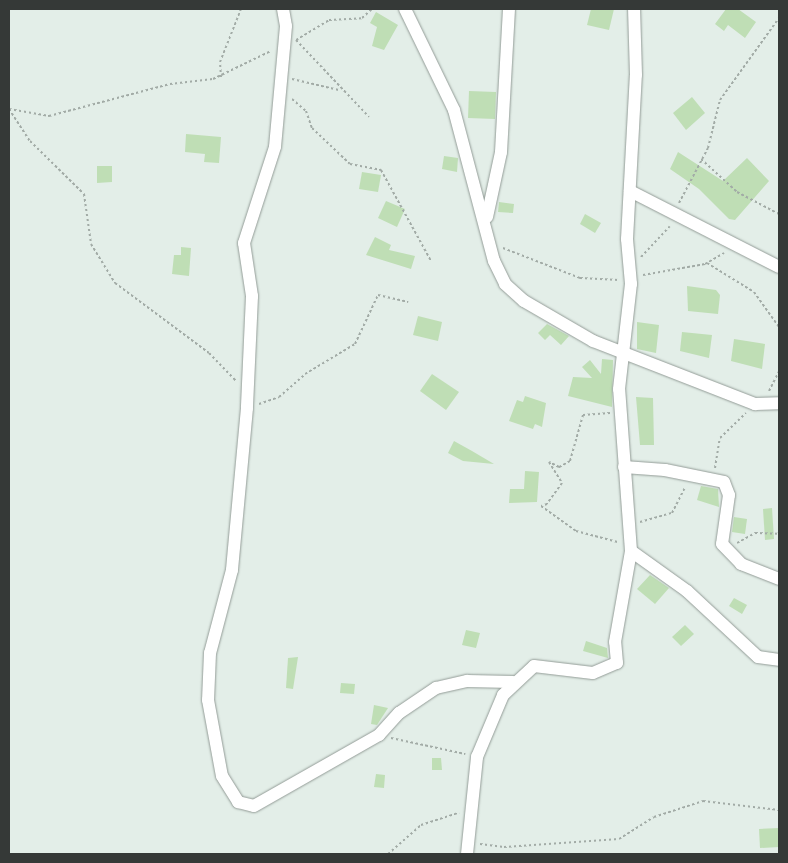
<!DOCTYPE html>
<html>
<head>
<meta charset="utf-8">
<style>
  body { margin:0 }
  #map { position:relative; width:788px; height:863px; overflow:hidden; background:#e3eee8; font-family:"DM Sans",sans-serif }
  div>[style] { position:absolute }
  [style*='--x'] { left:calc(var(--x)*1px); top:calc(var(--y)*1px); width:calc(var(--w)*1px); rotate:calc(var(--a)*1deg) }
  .building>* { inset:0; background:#bfdeb5 }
  .path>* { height:2px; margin-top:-1px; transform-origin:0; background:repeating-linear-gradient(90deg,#a2aba6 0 2.5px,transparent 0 5px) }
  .roads { filter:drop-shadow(0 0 1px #939c97) drop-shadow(0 0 1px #939c97) }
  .minor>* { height:12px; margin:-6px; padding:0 6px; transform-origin:6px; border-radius:6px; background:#fff }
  span { translate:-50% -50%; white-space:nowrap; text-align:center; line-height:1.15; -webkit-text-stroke:4.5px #f0fbf5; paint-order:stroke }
  .frame { position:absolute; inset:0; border:10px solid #353937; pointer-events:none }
</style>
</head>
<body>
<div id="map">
  <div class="building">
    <div style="clip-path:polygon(591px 9px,614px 9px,609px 30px,587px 25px)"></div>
    <div style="clip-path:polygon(726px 9px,738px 9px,756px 22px,745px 38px,728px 25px,724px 31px,715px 24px)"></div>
    <div style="clip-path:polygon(376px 12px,398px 25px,384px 50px,372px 46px,377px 27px,370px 23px)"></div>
    <div style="clip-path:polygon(469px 91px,496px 92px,495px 119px,468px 118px)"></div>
    <div style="clip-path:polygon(692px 97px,705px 113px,686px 130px,673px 113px)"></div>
    <div style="clip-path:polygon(186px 134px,221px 137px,219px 163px,204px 162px,205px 154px,185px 152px)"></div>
    <div style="clip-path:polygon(678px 152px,723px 181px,747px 158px,769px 181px,735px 220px,729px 219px,699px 189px,670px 169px)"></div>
    <div style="clip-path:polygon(444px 156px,458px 158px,457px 172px,442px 169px)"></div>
    <div style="clip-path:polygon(97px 166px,112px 166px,112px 182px,97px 183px)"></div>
    <div style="clip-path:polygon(362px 172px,381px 175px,378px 192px,359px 189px)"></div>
    <div style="clip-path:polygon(386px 201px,405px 209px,397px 227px,378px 218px)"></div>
    <div style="clip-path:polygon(499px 202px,514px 204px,513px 213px,498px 212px)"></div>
    <div style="clip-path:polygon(585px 214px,601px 223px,595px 233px,580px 224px)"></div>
    <div style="clip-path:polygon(375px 237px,391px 245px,389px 250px,415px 256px,411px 269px,366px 255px)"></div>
    <div style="clip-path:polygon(181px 247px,191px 248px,189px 276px,172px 274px,174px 255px,181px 255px)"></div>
    <div style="clip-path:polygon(687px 286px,716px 290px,720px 295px,718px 314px,688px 311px)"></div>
    <div style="clip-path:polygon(418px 316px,442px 322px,438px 341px,413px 335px)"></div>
    <div style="clip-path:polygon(637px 322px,659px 325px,656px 353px,637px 349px)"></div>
    <div style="clip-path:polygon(547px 324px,569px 336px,561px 345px,550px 335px,545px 340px,538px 333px)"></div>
    <div style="clip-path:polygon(682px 332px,712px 335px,709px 358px,680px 351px)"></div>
    <div style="clip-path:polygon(734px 339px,765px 344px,762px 369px,731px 361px)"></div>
    <div style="clip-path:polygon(602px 359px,613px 360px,612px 407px,568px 396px,573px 377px,592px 378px,582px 367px,590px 360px,601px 374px)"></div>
    <div style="clip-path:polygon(432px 374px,459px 392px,446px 410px,420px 391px)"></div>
    <div style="clip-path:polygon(525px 396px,546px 403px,542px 427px,535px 424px,533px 429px,509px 421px,517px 400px,523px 402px)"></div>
    <div style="clip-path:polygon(636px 397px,653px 398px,654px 445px,640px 445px)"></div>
    <div style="clip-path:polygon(454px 441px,472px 451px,494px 464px,463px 461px,448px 453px)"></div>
    <div style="clip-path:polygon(525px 471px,539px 472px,537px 502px,509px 503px,510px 489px,524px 489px)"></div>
    <div style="clip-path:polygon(701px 486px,718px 489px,719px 507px,697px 500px)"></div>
    <div style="clip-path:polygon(772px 508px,774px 539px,765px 540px,763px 509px)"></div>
    <div style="clip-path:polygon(734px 517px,747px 519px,745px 534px,732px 532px)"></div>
    <div style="clip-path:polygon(650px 575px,669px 588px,655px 604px,637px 589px)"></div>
    <div style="clip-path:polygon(734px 598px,747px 605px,742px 614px,729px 606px)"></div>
    <div style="clip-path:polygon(685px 625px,694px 634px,681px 646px,672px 637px)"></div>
    <div style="clip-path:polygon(466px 630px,480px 633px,476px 648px,462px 645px)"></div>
    <div style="clip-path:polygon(586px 641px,607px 648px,608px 658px,583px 651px)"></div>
    <div style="clip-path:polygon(298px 657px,293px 689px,286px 688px,288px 658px)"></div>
    <div style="clip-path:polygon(341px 683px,355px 684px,354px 694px,340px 693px)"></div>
    <div style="clip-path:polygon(374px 705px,388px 708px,377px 725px,371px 724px)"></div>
    <div style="clip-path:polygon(432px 758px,441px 758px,442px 770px,432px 770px)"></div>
    <div style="clip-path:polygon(376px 774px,385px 775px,384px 788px,374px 787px)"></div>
    <div style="clip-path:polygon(779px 828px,779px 847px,760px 848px,759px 829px)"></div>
  </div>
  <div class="path">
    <div style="--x:296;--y:40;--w:39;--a:-31"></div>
    <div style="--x:329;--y:20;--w:33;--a:-3"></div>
    <div style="--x:362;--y:18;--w:13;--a:-42"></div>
    <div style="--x:296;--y:40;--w:106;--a:46.5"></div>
    <div style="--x:221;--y:77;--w:15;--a:-94"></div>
    <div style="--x:220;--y:62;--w:57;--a:-68.4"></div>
    <div style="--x:292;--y:79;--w:48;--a:13.2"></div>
    <div style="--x:292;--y:99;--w:18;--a:41"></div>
    <div style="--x:306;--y:111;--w:18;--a:71"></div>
    <div style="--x:312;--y:128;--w:52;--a:43.5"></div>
    <div style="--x:350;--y:164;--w:32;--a:11"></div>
    <div style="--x:381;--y:170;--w:104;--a:61.2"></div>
    <div style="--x:9;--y:109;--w:41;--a:9.9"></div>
    <div style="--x:49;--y:116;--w:125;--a:-14.8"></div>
    <div style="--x:170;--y:84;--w:43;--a:-6.6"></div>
    <div style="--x:213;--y:79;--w:64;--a:-25.8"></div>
    <div style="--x:9;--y:109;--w:38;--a:57"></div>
    <div style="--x:30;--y:141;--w:76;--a:44.5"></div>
    <div style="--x:84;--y:194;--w:50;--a:82"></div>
    <div style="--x:91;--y:244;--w:46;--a:58.4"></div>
    <div style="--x:115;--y:283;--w:117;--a:36.7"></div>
    <div style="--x:209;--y:353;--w:39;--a:46"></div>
    <div style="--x:701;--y:159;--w:49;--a:42.5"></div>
    <div style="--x:737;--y:192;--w:47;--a:27.6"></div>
    <div style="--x:679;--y:203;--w:62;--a:-62.2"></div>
    <div style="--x:708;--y:148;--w:49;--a:-76"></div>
    <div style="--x:720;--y:100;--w:101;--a:-54.3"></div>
    <div style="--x:503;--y:248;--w:83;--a:21.3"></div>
    <div style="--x:580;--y:278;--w:39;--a:3"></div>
    <div style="--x:641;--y:257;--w:42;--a:-46.9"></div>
    <div style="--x:707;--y:263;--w:55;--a:31.7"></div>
    <div style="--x:754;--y:292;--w:43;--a:54.5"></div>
    <div style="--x:643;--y:275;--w:63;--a:-10.1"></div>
    <div style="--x:705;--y:264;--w:22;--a:-30"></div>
    <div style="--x:769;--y:391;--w:22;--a:-63"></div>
    <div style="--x:259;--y:404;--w:21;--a:-19"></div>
    <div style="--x:279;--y:397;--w:35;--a:-41"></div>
    <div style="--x:305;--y:374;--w:58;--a:-31"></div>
    <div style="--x:355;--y:344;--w:54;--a:-64.9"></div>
    <div style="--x:378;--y:295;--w:31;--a:13"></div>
    <div style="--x:610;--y:413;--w:27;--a:176"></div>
    <div style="--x:583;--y:415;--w:48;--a:105.8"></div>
    <div style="--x:570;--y:461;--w:13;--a:151"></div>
    <div style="--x:559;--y:467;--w:11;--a:-153"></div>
    <div style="--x:549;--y:462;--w:25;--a:58"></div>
    <div style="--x:562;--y:483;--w:26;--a:126"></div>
    <div style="--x:547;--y:504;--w:6;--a:162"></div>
    <div style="--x:541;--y:506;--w:43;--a:35.5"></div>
    <div style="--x:576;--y:531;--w:43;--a:14.7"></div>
    <div style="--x:715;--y:468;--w:30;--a:-81"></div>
    <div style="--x:720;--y:438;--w:36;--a:-44"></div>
    <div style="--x:640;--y:522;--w:33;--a:-16"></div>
    <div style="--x:672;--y:513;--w:29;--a:-63"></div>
    <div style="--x:737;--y:543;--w:21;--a:-29"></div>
    <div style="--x:755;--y:533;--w:24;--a:2"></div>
    <div style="--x:391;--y:738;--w:76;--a:12.2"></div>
    <div style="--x:480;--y:844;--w:24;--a:7"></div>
    <div style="--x:504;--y:847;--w:115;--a:-4"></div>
    <div style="--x:619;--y:839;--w:41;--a:-32.2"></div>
    <div style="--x:654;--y:817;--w:52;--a:-18.1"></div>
    <div style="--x:703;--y:801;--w:77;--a:6.8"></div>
    <div style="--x:388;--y:854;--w:44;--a:-41.3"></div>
    <div style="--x:421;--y:825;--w:40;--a:-18"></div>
  </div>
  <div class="roads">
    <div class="minor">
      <div style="--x:283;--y:9;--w:17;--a:80"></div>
      <div style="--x:286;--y:26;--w:121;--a:95.2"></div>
      <div style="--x:275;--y:147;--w:101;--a:107.9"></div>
      <div style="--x:244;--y:243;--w:54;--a:81.4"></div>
      <div style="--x:252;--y:296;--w:112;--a:92.6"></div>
      <div style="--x:247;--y:408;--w:163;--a:95.3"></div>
      <div style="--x:232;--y:570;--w:86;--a:104.8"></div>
      <div style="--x:210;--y:653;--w:47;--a:92.4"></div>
      <div style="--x:208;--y:700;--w:77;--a:79.6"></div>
      <div style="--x:222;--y:776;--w:31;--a:58"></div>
      <div style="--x:238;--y:802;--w:16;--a:14"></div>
      <div style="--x:254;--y:806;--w:144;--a:-29.6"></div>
      <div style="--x:379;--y:735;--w:30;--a:-48"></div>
      <div style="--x:399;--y:713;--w:45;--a:-34"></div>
      <div style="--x:436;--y:688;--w:32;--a:-13"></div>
      <div style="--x:467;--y:681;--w:46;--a:1.2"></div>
      <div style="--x:405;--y:9;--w:112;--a:64.1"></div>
      <div style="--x:454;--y:110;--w:156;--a:75.2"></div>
      <div style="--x:494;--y:261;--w:25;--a:64"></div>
      <div style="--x:505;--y:284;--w:25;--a:42"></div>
      <div style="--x:524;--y:301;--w:80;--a:30.1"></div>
      <div style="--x:593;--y:341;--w:174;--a:21.3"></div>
      <div style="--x:755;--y:404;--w:24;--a:-2"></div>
      <div style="--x:630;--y:191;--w:167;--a:27"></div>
      <div style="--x:487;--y:217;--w:66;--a:-77.8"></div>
      <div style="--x:501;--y:152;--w:143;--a:-86.8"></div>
      <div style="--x:624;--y:467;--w:41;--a:4.2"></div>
      <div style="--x:665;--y:470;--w:60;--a:11.5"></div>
      <div style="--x:724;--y:482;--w:14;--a:69"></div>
      <div style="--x:729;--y:495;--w:49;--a:98.1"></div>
      <div style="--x:722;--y:544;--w:28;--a:46"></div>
      <div style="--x:741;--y:564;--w:41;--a:21.5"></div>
      <div style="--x:631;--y:551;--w:69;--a:35.5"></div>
      <div style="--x:687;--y:591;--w:97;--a:42.9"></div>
      <div style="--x:758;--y:657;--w:21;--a:8"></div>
      <div style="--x:467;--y:854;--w:98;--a:-84.1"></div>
      <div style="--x:477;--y:757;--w:67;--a:-67.2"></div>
      <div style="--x:503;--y:695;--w:42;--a:-43.1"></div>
      <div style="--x:534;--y:666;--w:59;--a:6.8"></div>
      <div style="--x:593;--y:673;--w:26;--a:-23"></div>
      <div style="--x:617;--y:663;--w:21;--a:-95"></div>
      <div style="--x:615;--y:642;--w:92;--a:-80"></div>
      <div style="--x:631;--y:551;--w:162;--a:-94.2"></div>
      <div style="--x:619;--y:389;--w:106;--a:-83.5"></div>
      <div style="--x:631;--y:284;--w:45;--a:-95.1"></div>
      <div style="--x:627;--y:239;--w:164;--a:-86.9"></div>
      <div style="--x:636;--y:75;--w:66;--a:-91.7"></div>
    </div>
  </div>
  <div class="frame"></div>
</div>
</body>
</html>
